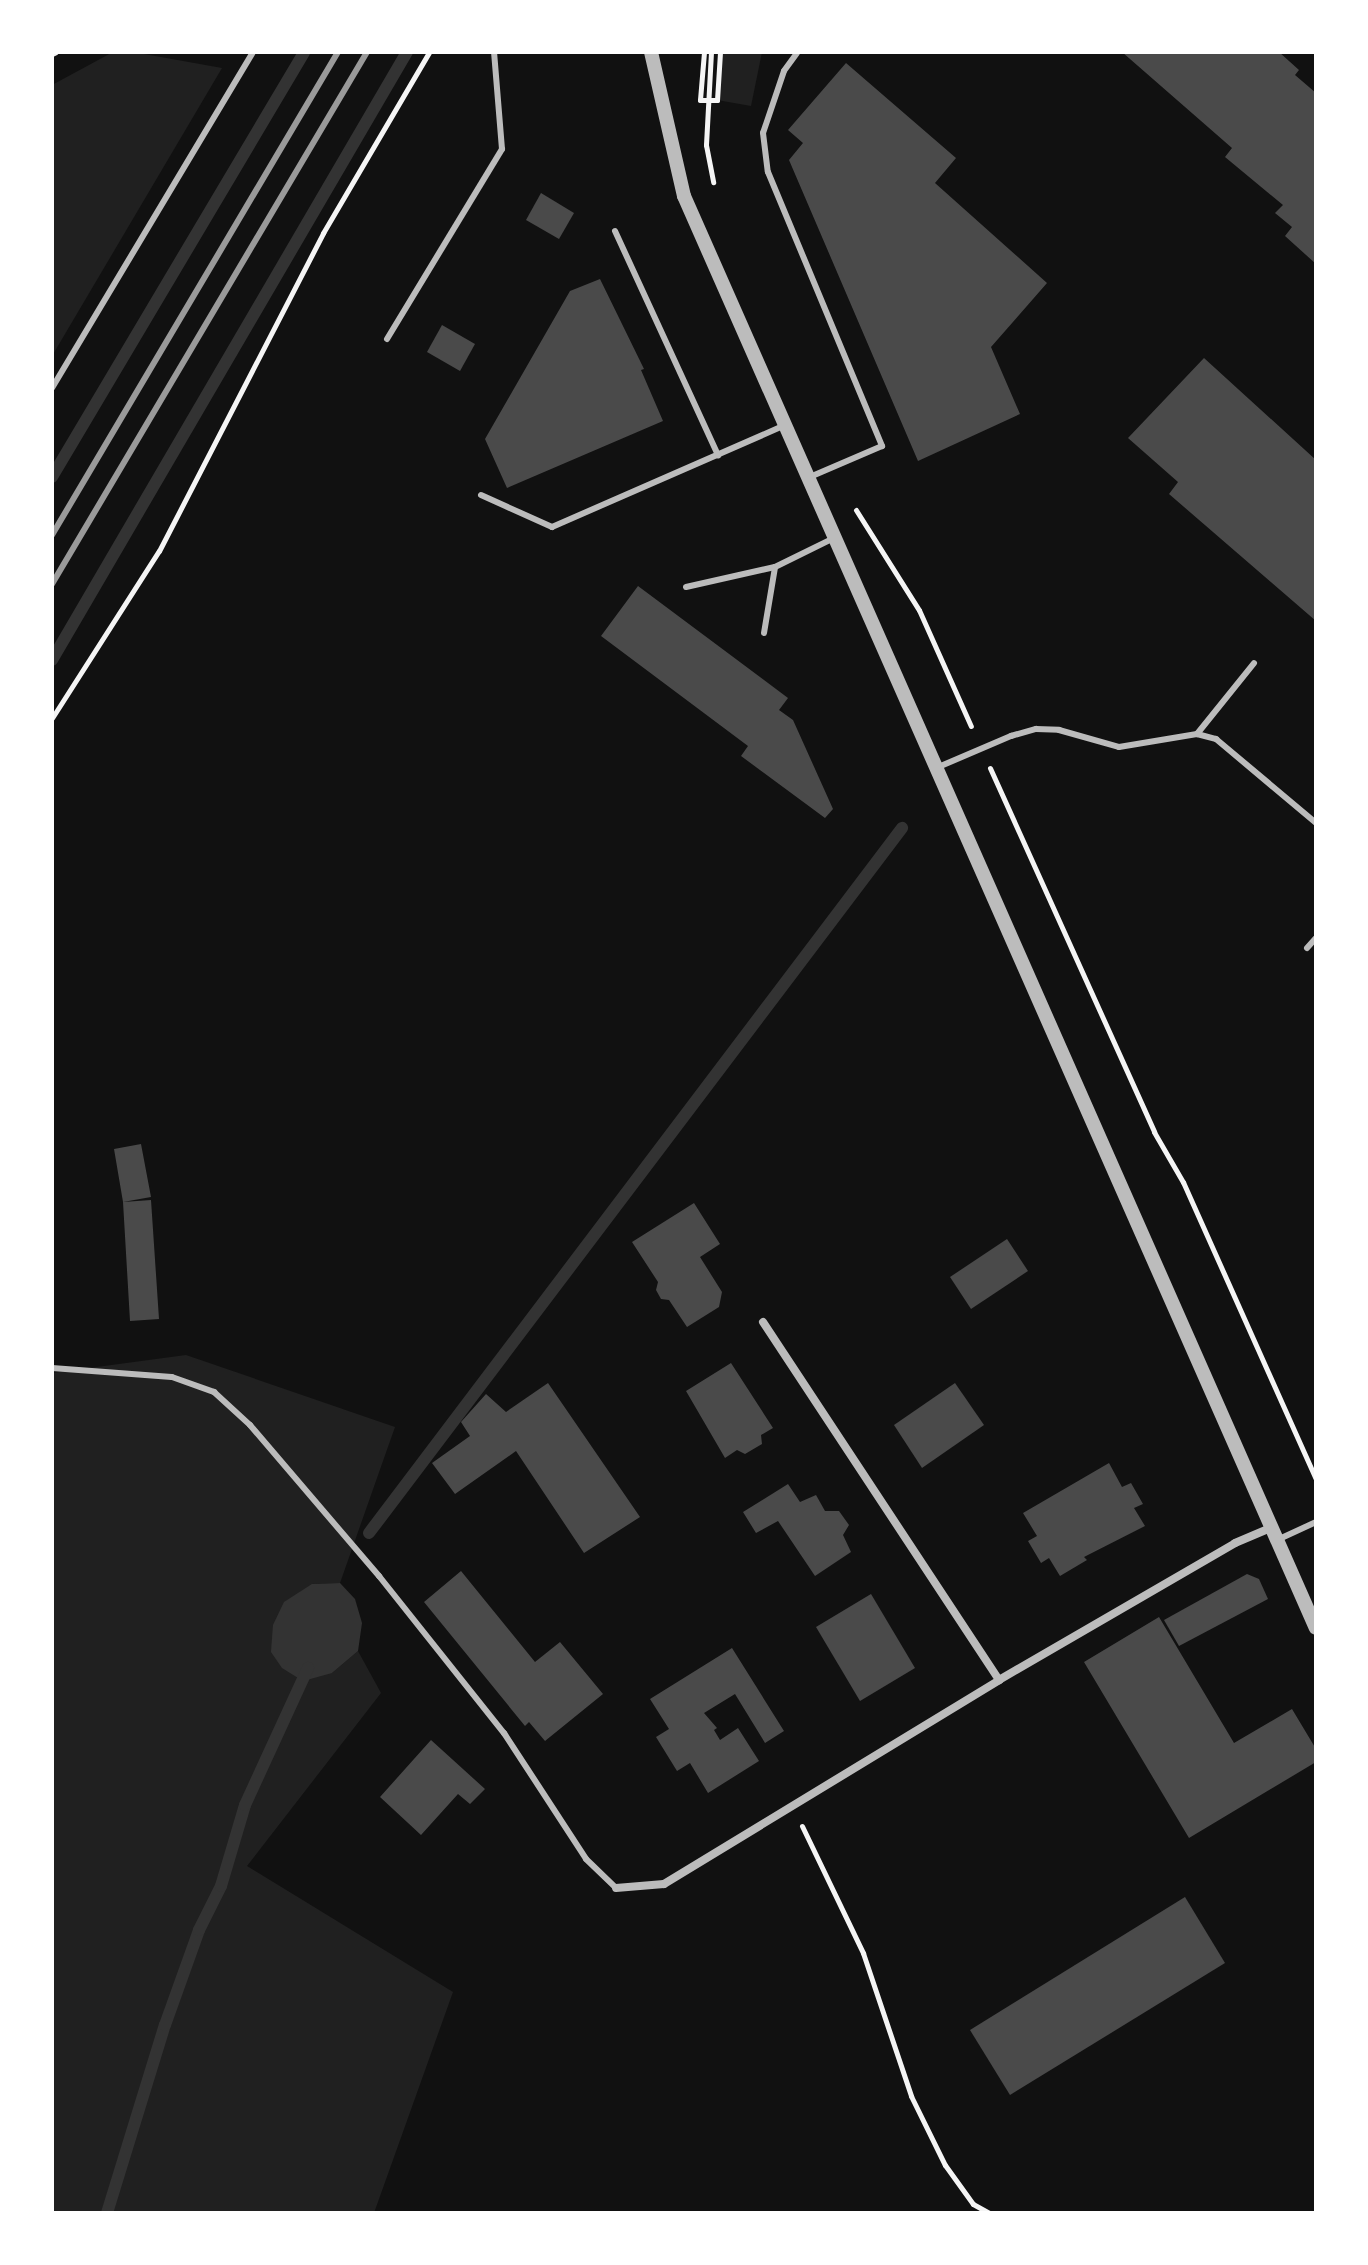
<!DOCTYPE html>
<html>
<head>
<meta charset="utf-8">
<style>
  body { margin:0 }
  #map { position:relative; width:1368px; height:2265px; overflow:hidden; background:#111; font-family:"Nunito Sans",sans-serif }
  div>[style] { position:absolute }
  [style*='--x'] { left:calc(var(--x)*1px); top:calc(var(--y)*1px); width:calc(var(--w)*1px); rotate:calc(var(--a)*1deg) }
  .green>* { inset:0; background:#202020 }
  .water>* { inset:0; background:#333 }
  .stream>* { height:12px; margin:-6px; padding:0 6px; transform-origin:6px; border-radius:6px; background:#333 }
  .building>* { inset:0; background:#4a4a4a }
  .path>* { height:5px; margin:-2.5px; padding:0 2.5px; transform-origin:2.5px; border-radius:2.5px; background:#f5f5f5 }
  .service>* { height:6px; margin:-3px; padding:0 3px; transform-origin:3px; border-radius:3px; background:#bcbcbc }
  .minor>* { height:8px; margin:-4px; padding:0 4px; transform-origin:4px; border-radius:4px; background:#bcbcbc }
  .tertiary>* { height:14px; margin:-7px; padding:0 7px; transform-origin:7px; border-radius:7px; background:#bcbcbc }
  .rail>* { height:6px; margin:-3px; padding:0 3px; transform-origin:3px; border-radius:3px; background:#9a9a9a }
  span { translate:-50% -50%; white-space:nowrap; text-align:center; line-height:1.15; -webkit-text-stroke:8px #fff; paint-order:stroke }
  .frame { position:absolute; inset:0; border:54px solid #fff; pointer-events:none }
</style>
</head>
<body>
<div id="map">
  <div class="green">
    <div style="clip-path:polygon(113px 52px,133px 52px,222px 68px,52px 356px,52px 85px)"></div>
    <div style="clip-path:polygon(720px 52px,762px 52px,751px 106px,717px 100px)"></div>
    <div style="clip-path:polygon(186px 1355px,395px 1427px,340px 1583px,312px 1584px,332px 1673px,358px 1651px,381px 1693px,247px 1866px,453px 1992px,374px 2213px,52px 2213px,52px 1373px)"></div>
  </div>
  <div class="water">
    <div style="clip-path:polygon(340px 1583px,355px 1599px,362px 1623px,358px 1651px,332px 1673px,303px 1681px,282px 1668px,271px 1652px,273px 1625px,284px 1602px,312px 1584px)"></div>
  </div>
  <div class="stream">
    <div style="--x:52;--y:477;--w:494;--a:-59.3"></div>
    <div style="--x:52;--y:660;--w:704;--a:-59.72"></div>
    <div style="--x:369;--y:1533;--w:884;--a:-52.91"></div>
    <div style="--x:107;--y:2213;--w:197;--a:-72.9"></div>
    <div style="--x:165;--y:2025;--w:101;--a:-70.3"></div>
    <div style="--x:199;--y:1930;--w:49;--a:-63.4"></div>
    <div style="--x:221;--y:1886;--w:84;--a:-73.5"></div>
    <div style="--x:245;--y:1805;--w:151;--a:-65.3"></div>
  </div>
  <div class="building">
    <div style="clip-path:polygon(1122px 52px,1279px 52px,1299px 70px,1295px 75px,1316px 93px,1316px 264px,1285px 236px,1292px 227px,1275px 213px,1283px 205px,1225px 157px,1232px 148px)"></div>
    <div style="clip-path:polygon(846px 63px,956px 158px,935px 183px,1047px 283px,991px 347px,1020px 414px,918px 461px,789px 160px,803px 143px,788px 130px)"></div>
    <div style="clip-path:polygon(541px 193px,574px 213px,559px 239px,526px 220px)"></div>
    <div style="clip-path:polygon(600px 279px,644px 369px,641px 370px,663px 421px,507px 488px,485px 439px,570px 291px)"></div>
    <div style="clip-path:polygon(442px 325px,475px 344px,460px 371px,427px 352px)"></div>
    <div style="clip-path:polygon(1204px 358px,1316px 460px,1316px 621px,1169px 494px,1178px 482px,1128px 438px)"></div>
    <div style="clip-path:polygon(638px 586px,788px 698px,779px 710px,793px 720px,833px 809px,825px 818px,741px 756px,748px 746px,601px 636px)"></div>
    <div style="clip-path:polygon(141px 1144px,151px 1197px,123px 1202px,151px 1200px,159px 1319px,130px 1321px,123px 1202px,114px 1149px)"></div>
    <div style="clip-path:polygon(694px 1203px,720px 1244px,700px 1257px,722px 1292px,719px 1307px,687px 1327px,669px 1300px,661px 1299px,656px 1290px,658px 1282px,632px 1242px)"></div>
    <div style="clip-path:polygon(1007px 1239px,1028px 1271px,971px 1309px,950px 1277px)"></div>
    <div style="clip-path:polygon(731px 1363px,773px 1428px,761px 1435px,762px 1444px,745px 1454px,737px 1450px,725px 1458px,686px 1391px)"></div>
    <div style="clip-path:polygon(548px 1383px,640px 1517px,584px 1553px,516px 1451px,455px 1494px,432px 1463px,470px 1436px,461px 1422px,486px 1394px,506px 1412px)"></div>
    <div style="clip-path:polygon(955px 1383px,984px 1425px,922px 1468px,894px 1425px)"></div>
    <div style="clip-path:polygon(1109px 1463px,1122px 1487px,1131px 1483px,1143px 1504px,1134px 1508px,1145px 1526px,1084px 1557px,1087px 1560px,1060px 1576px,1049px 1558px,1041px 1563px,1028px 1541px,1037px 1536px,1023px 1513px)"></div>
    <div style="clip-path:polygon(788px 1484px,800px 1502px,816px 1495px,825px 1511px,839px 1511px,849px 1525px,843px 1535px,851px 1552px,815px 1576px,778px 1521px,756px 1533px,743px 1512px)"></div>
    <div style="clip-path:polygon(461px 1571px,535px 1662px,560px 1642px,603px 1694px,545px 1741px,529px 1722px,525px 1726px,424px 1602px)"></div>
    <div style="clip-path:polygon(1247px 1574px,1259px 1579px,1268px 1599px,1179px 1646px,1164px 1620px)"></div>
    <div style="clip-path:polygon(871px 1594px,915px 1668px,860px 1701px,816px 1627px)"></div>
    <div style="clip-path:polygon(1159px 1617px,1234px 1743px,1292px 1709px,1316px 1749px,1316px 1762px,1189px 1838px,1084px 1662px)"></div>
    <div style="clip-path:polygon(732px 1648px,784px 1731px,765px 1743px,735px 1694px,704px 1713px,717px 1728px,714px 1730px,720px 1740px,738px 1728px,759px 1761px,708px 1793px,690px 1763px,677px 1771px,656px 1737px,669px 1729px,650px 1699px)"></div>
    <div style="clip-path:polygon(431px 1740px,485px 1789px,470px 1804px,458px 1794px,421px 1835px,380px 1797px)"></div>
    <div style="clip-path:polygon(1185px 1897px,1225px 1963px,1010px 2095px,970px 2030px)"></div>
  </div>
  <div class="path">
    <div style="--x:704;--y:52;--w:48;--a:94.8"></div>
    <div style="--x:700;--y:100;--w:17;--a:0"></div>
    <div style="--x:717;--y:100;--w:48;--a:-86.4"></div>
    <div style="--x:711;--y:52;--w:93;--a:93.1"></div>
    <div style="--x:706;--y:145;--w:38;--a:79"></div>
    <div style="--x:52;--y:54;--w:4;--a:-27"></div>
    <div style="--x:856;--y:510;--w:118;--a:57.8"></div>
    <div style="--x:919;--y:610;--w:127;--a:65.9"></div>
    <div style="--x:52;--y:718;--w:198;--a:-57.4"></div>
    <div style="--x:159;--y:551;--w:358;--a:-62.7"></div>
    <div style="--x:323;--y:233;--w:210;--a:-59.6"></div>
    <div style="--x:990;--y:768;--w:399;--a:65.7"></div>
    <div style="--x:1154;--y:1132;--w:58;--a:59.9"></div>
    <div style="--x:1183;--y:1182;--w:326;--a:65.9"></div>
    <div style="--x:802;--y:1826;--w:141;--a:64.3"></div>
    <div style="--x:863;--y:1953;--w:151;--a:71.4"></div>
    <div style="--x:911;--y:2096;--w:77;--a:63.8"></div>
    <div style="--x:945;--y:2165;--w:48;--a:54.3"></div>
    <div style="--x:973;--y:2204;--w:18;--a:29"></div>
  </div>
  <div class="service">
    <div style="--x:797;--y:53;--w:22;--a:126"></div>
    <div style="--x:784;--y:71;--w:65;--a:108.7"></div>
    <div style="--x:763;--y:133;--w:39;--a:83"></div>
    <div style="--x:768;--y:172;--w:297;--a:67.4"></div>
    <div style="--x:882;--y:446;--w:78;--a:156.7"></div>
    <div style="--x:615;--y:231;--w:247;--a:65.3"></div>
    <div style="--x:387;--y:339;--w:222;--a:-58.8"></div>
    <div style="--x:502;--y:149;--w:97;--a:-94.7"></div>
    <div style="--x:52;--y:388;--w:392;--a:-59.1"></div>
    <div style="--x:481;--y:495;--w:78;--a:24.3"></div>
    <div style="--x:552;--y:527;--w:252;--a:-23.6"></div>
    <div style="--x:686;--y:587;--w:91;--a:-12.7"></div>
    <div style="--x:775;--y:567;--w:66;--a:-26.2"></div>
    <div style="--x:764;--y:633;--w:67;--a:-80.5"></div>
    <div style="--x:1197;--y:734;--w:91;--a:-51.2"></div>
    <div style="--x:936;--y:768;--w:82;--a:-23.1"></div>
    <div style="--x:1011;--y:736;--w:26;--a:-16"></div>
    <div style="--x:1036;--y:729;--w:23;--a:2"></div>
    <div style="--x:1059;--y:730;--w:62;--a:15.8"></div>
    <div style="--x:1119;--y:747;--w:79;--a:-9.5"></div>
    <div style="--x:1197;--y:734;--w:20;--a:15"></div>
    <div style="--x:1216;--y:739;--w:131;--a:40"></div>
    <div style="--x:1307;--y:948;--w:13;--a:-48"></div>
    <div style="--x:52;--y:1368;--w:120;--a:4.3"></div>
    <div style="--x:172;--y:1377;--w:45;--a:19.7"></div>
    <div style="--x:214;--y:1392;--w:49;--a:42.5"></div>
    <div style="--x:250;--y:1425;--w:199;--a:49.5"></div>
    <div style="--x:379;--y:1576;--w:201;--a:51.5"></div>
    <div style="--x:504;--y:1733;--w:150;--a:56.9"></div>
    <div style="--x:586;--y:1859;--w:42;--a:44"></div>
    <div style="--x:1277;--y:1540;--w:43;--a:-24.8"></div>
  </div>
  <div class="minor">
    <div style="--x:763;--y:1322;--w:429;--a:56.6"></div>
    <div style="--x:616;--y:1888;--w:48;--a:-4.8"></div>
    <div style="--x:664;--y:1884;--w:392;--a:-31.3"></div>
    <div style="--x:999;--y:1680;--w:273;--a:-30.1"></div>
    <div style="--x:1235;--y:1543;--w:39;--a:-23"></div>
  </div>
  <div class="tertiary">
    <div style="--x:651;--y:52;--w:148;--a:77.1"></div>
    <div style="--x:684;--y:196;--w:1565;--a:66.19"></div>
  </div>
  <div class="rail">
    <div style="--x:52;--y:535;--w:561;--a:-59.37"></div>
    <div style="--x:52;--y:584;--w:618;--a:-59.37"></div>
  </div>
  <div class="frame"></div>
</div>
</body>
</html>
